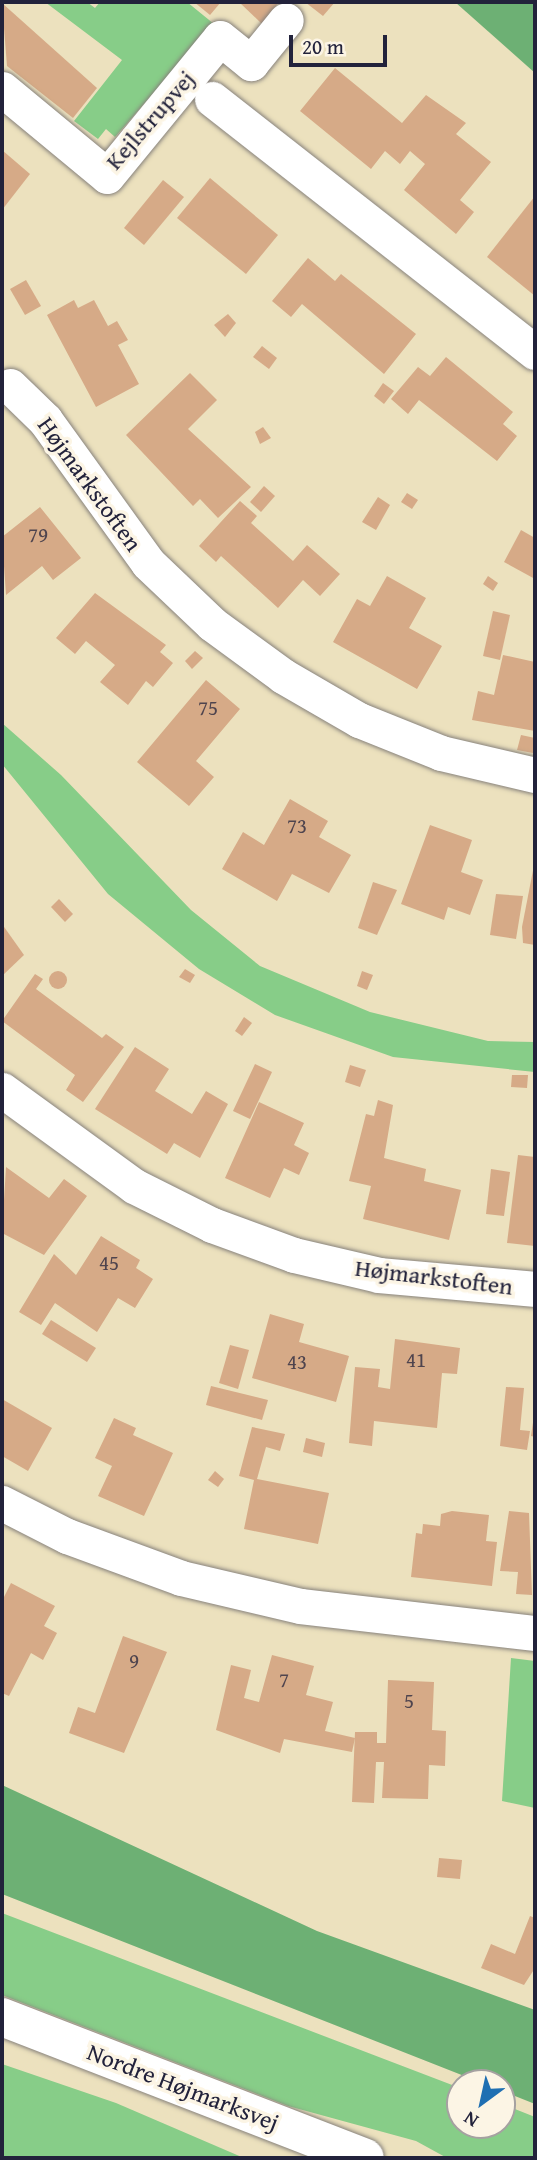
<!DOCTYPE html>
<html>
<head>
<meta charset="utf-8">
<style>
  body { margin:0 }
  #map { position:relative; width:537px; height:2160px; overflow:hidden; background:#ece1be; font-family:"Gentium Book Plus",serif }
  div>[style] { position:absolute }
  [style*='--x'] { left:calc(var(--x)*1px); top:calc(var(--y)*1px); width:calc(var(--w)*1px); rotate:calc(var(--a)*1deg) }
  .green>* { inset:0; background:#87cd88 }
  .forest>* { inset:0; background:#6db074 }
  .building>* { inset:0; background:#d6aa87 }
  .round { border-radius:50% }
  .roads { filter:drop-shadow(0 0 2px #87827c) drop-shadow(0 0 2px #87827c) }
  .minor>* { height:35px; margin:-17.5px; padding:0 17.5px; transform-origin:17.5px; border-radius:17.5px; background:#fff }
  .tertiary>* { height:38px; margin:-19px; padding:0 19px; transform-origin:19px; border-radius:19px; background:#fff }
  span { translate:-50% -50%; white-space:nowrap; text-align:center; line-height:1.15; -webkit-text-stroke:7px #fcf5e5; paint-order:stroke }
  .number-label { font-size:21px; color:#4f444e }
  .number-label span { -webkit-text-stroke-width:0 }
  .street-label { font-size:24px; color:#22223b }
  .frame { position:absolute; inset:0; border:4px solid #22223b; pointer-events:none }
  .north { position:absolute; left:446px; top:2069px; width:70px; height:70px; box-sizing:border-box; background:#fcf5e5; border:2px solid #a5a1a1; border-radius:50%; rotate:213deg; font-size:19px; font-weight:700; line-height:28px; text-align:center; color:#22223b }
  .north::after { content:''; display:block; margin:auto; width:24px; height:32px; background:#1f6fb2; clip-path:polygon(50% 0,100% 100%,50% 72%,0 100%) }
  .scale { position:absolute; left:289px; top:35px; width:98px; height:32px; box-sizing:border-box; border:4px solid #22223b; border-top:0; padding-left:9px; font-size:21px; line-height:24px; white-space:nowrap; color:#22223b; -webkit-text-stroke:5px #fcf5e5; paint-order:stroke }
</style>
</head>
<body>
<div id="map">
  <div class="green">
    <div style="clip-path:polygon(45px 2px,87px 2px,95px 8px,100px 2px,187px 2px,214px 24px,115px 137px,106px 129px,98px 139px,74px 121px,122px 60px)"></div>
    <div style="clip-path:polygon(2px 723px,61px 775px,191px 910px,260px 966px,370px 1012px,488px 1041px,535px 1042px,535px 1072px,393px 1057px,275px 1015px,199px 969px,108px 894px,2px 764px)"></div>
    <div style="clip-path:polygon(511px 1658px,535px 1661px,535px 1808px,502px 1801px)"></div>
    <div style="clip-path:polygon(2px 1913px,460px 2088px,460px 2125px,502px 2125px,502px 2104px,535px 2117px,535px 2158px,447px 2158px,416px 2141px,288px 2106px,2px 1995px)"></div>
    <div style="clip-path:polygon(2px 2064px,116px 2103px,244px 2158px,2px 2158px)"></div>
  </div>
  <div class="forest">
    <div style="clip-path:polygon(455px 2px,535px 2px,535px 73px)"></div>
    <div style="clip-path:polygon(2px 1785px,317px 1931px,535px 2010px,535px 2104px,502px 2091px,502px 2083px,482px 2083px,2px 1894px)"></div>
  </div>
  <div class="building">
    <div style="clip-path:polygon(194px 2px,221px 2px,210px 15px)"></div>
    <div style="clip-path:polygon(239px 2px,279px 2px,262px 24px)"></div>
    <div style="clip-path:polygon(305px 2px,335px 2px,323px 16px)"></div>
    <div style="clip-path:polygon(2px 3px,97px 88px,73px 118px,7px 66px)"></div>
    <div style="clip-path:polygon(335px 68px,402px 123px,426px 95px,466px 123px,456px 134px,491px 162px,460px 200px,474px 212px,456px 234px,404px 190px,425px 164px,410px 151px,400px 164px,385px 151px,371px 169px,300px 111px)"></div>
    <div style="clip-path:polygon(2px 150px,30px 174px,2px 210px)"></div>
    <div style="clip-path:polygon(210px 178px,278px 235px,246px 274px,177px 218px)"></div>
    <div style="clip-path:polygon(163px 180px,184px 197px,144px 245px,124px 228px)"></div>
    <div style="clip-path:polygon(535px 196px,535px 296px,487px 257px)"></div>
    <div style="clip-path:polygon(308px 258px,335px 281px,341px 274px,416px 334px,384px 374px,302px 304px,291px 317px,272px 301px)"></div>
    <div style="clip-path:polygon(26px 280px,41px 306px,25px 315px,10px 289px)"></div>
    <div style="clip-path:polygon(74px 300px,78px 308px,94px 300px,108px 326px,117px 321px,128px 340px,118px 345px,139px 384px,96px 407px,47px 315px)"></div>
    <div style="clip-path:polygon(228px 314px,236px 323px,225px 337px,214px 325px)"></div>
    <div style="clip-path:polygon(262px 346px,277px 358px,269px 369px,253px 357px)"></div>
    <div style="clip-path:polygon(446px 357px,513px 412px,503px 424px,517px 436px,497px 461px,419px 400px,408px 414px,391px 399px,418px 367px,430px 376px)"></div>
    <div style="clip-path:polygon(190px 373px,217px 400px,188px 429px,251px 487px,218px 518px,200px 499px,193px 506px,126px 435px)"></div>
    <div style="clip-path:polygon(383px 383px,394px 391px,384px 404px,374px 396px)"></div>
    <div style="clip-path:polygon(263px 427px,271px 438px,260px 444px,255px 432px)"></div>
    <div style="clip-path:polygon(264px 486px,275px 496px,261px 512px,250px 502px)"></div>
    <div style="clip-path:polygon(407px 493px,418px 500px,412px 509px,401px 502px)"></div>
    <div style="clip-path:polygon(378px 497px,390px 505px,376px 530px,362px 522px)"></div>
    <div style="clip-path:polygon(240px 501px,257px 516px,251px 523px,293px 561px,307px 545px,340px 574px,320px 596px,303px 580px,278px 608px,221px 556px,216px 562px,199px 546px)"></div>
    <div style="clip-path:polygon(40px 507px,81px 558px,53px 580px,42px 566px,6px 595px,2px 537px)"></div>
    <div style="clip-path:polygon(521px 530px,535px 538px,535px 579px,504px 562px)"></div>
    <div style="clip-path:polygon(387px 576px,426px 598px,409px 628px,442px 646px,417px 689px,333px 642px,357px 599px,370px 606px)"></div>
    <div style="clip-path:polygon(488px 576px,498px 583px,493px 591px,483px 584px)"></div>
    <div style="clip-path:polygon(95px 593px,166px 645px,160px 652px,173px 663px,153px 687px,146px 681px,128px 705px,100px 682px,115px 665px,86px 641px,75px 654px,56px 638px)"></div>
    <div style="clip-path:polygon(493px 611px,510px 615px,500px 660px,483px 656px)"></div>
    <div style="clip-path:polygon(195px 651px,203px 658px,192px 669px,185px 661px)"></div>
    <div style="clip-path:polygon(503px 655px,535px 662px,535px 731px,472px 720px,478px 691px,494px 695px)"></div>
    <div style="clip-path:polygon(206px 680px,240px 709px,196px 761px,214px 777px,189px 806px,137px 762px)"></div>
    <div style="clip-path:polygon(521px 735px,535px 738px,533px 753px,517px 750px)"></div>
    <div style="clip-path:polygon(290px 799px,328px 821px,319px 837px,351px 855px,329px 893px,292px 874px,277px 901px,222px 869px,243px 832px,264px 845px)"></div>
    <div style="clip-path:polygon(430px 825px,472px 840px,461px 872px,483px 880px,470px 915px,448px 907px,444px 920px,401px 904px)"></div>
    <div style="clip-path:polygon(535px 860px,535px 945px,523px 943px,522px 927px)"></div>
    <div style="clip-path:polygon(373px 882px,397px 890px,377px 935px,358px 928px)"></div>
    <div style="clip-path:polygon(496px 894px,523px 896px,516px 939px,490px 935px)"></div>
    <div style="clip-path:polygon(59px 899px,73px 914px,65px 922px,51px 907px)"></div>
    <div style="clip-path:polygon(2px 924px,24px 955px,2px 976px)"></div>
    <div style="clip-path:polygon(185px 969px,195px 975px,190px 983px,179px 977px)"></div>
    <div class="round" style="left:49px;top:971px;width:18px;height:18px"></div>
    <div style="clip-path:polygon(362px 971px,373px 975px,367px 990px,357px 986px)"></div>
    <div style="clip-path:polygon(35px 974px,43px 979px,36px 989px,102px 1038px,106px 1034px,124px 1047px,83px 1102px,66px 1090px,75px 1075px,2px 1021px)"></div>
    <div style="clip-path:polygon(244px 1017px,252px 1023px,242px 1036px,235px 1031px)"></div>
    <div style="clip-path:polygon(135px 1047px,169px 1069px,155px 1091px,192px 1114px,206px 1091px,228px 1104px,200px 1158px,174px 1143px,167px 1154px,95px 1109px)"></div>
    <div style="clip-path:polygon(255px 1064px,272px 1072px,250px 1119px,233px 1111px)"></div>
    <div style="clip-path:polygon(350px 1065px,366px 1070px,360px 1087px,345px 1082px)"></div>
    <div style="clip-path:polygon(512px 1075px,528px 1075px,527px 1088px,511px 1087px)"></div>
    <div style="clip-path:polygon(378px 1100px,393px 1105px,384px 1158px,426px 1169px,424px 1181px,461px 1190px,449px 1240px,363px 1219px,371px 1186px,349px 1181px,366px 1114px,374px 1116px)"></div>
    <div style="clip-path:polygon(259px 1102px,304px 1123px,294px 1145px,309px 1153px,299px 1175px,284px 1168px,270px 1198px,225px 1178px)"></div>
    <div style="clip-path:polygon(518px 1155px,535px 1157px,535px 1246px,507px 1243px)"></div>
    <div style="clip-path:polygon(6px 1167px,49px 1198px,64px 1179px,87px 1196px,44px 1255px,2px 1233px)"></div>
    <div style="clip-path:polygon(491px 1169px,510px 1172px,504px 1216px,486px 1214px)"></div>
    <div style="clip-path:polygon(101px 1236px,140px 1260px,136px 1268px,153px 1279px,135px 1308px,118px 1298px,97px 1332px,55px 1303px,41px 1325px,19px 1312px,54px 1254px,76px 1275px)"></div>
    <div style="clip-path:polygon(270px 1314px,304px 1324px,299px 1342px,349px 1356px,336px 1402px,252px 1378px)"></div>
    <div style="clip-path:polygon(51px 1320px,96px 1348px,87px 1362px,42px 1334px)"></div>
    <div style="clip-path:polygon(395px 1339px,460px 1348px,457px 1374px,442px 1373px,437px 1428px,374px 1421px,372px 1446px,349px 1443px,355px 1367px,380px 1369px,378px 1387px,390px 1389px)"></div>
    <div style="clip-path:polygon(230px 1345px,249px 1350px,238px 1389px,219px 1383px)"></div>
    <div style="clip-path:polygon(211px 1386px,268px 1400px,262px 1420px,206px 1405px)"></div>
    <div style="clip-path:polygon(506px 1387px,524px 1388px,520px 1430px,530px 1431px,527px 1450px,500px 1446px)"></div>
    <div style="clip-path:polygon(2px 1399px,52px 1428px,28px 1471px,2px 1456px)"></div>
    <div style="clip-path:polygon(535px 1409px,535px 1437px,531px 1436px)"></div>
    <div style="clip-path:polygon(114px 1418px,136px 1428px,133px 1435px,173px 1453px,144px 1516px,98px 1496px,112px 1466px,95px 1458px)"></div>
    <div style="clip-path:polygon(252px 1427px,285px 1434px,280px 1451px,266px 1447px,257px 1479px,329px 1493px,318px 1544px,244px 1529px,254px 1480px,239px 1476px)"></div>
    <div style="clip-path:polygon(306px 1438px,325px 1443px,322px 1457px,303px 1452px)"></div>
    <div style="clip-path:polygon(215px 1471px,224px 1479px,218px 1487px,208px 1480px)"></div>
    <div style="clip-path:polygon(452px 1511px,489px 1515px,486px 1541px,497px 1542px,492px 1586px,411px 1577px,416px 1533px,422px 1534px,423px 1524px,440px 1526px,441px 1514px)"></div>
    <div style="clip-path:polygon(509px 1511px,529px 1513px,532px 1595px,516px 1594px,518px 1572px,500px 1571px)"></div>
    <div style="clip-path:polygon(11px 1583px,55px 1606px,44px 1626px,57px 1633px,43px 1660px,31px 1653px,9px 1696px,2px 1693px,2px 1601px)"></div>
    <div style="clip-path:polygon(123px 1636px,167px 1652px,124px 1753px,69px 1733px,78px 1707px,95px 1713px)"></div>
    <div style="clip-path:polygon(272px 1655px,314px 1666px,306px 1695px,333px 1702px,325px 1731px,355px 1738px,352px 1752px,284px 1739px,280px 1753px,216px 1730px,231px 1665px,251px 1670px,244px 1698px,259px 1702px)"></div>
    <div style="clip-path:polygon(388px 1680px,434px 1682px,432px 1730px,446px 1731px,445px 1766px,429px 1765px,428px 1799px,382px 1798px,384px 1762px,376px 1762px,374px 1803px,352px 1802px,355px 1732px,377px 1732px,377px 1743px,386px 1743px)"></div>
    <div style="clip-path:polygon(439px 1858px,462px 1860px,460px 1879px,437px 1877px)"></div>
    <div style="clip-path:polygon(530px 1916px,535px 1918px,535px 1968px,524px 1985px,481px 1968px,491px 1944px,515px 1954px)"></div>
  </div>
  <div class="roads">
    <div class="minor">
      <div style="--x:2;--y:89;--w:136;--a:39.6"></div>
      <div style="--x:107;--y:176;--w:178;--a:-50.7"></div>
      <div style="--x:220;--y:38;--w:40;--a:39"></div>
      <div style="--x:251;--y:63;--w:55;--a:-50.9"></div>
      <div style="--x:212;--y:99;--w:410;--a:38.1"></div>
      <div style="--x:10;--y:386;--w:49;--a:44.2"></div>
      <div style="--x:45;--y:420;--w:176;--a:54.2"></div>
      <div style="--x:148;--y:563;--w:88;--a:43.6"></div>
      <div style="--x:212;--y:624;--w:88;--a:36.2"></div>
      <div style="--x:283;--y:676;--w:88;--a:30.1"></div>
      <div style="--x:359;--y:720;--w:88;--a:21.9"></div>
      <div style="--x:441;--y:753;--w:97;--a:13.2"></div>
      <div style="--x:2;--y:1090;--w:163;--a:36"></div>
      <div style="--x:134;--y:1186;--w:87;--a:26.6"></div>
      <div style="--x:212;--y:1225;--w:87;--a:20.1"></div>
      <div style="--x:294;--y:1255;--w:87;--a:13.2"></div>
      <div style="--x:379;--y:1275;--w:157;--a:5.1"></div>
      <div style="--x:2;--y:1503;--w:73;--a:26.9"></div>
      <div style="--x:67;--y:1536;--w:121;--a:20.2"></div>
      <div style="--x:181;--y:1578;--w:122;--a:13.2"></div>
      <div style="--x:300;--y:1606;--w:237;--a:6.6"></div>
    </div>
    <div class="tertiary">
      <div style="--x:2;--y:2017;--w:389;--a:21.2"></div>
    </div>
  </div>
  <div class="number-label">
    <span style="left:38px;top:535px">79</span>
    <span style="left:208px;top:708px">75</span>
    <span style="left:297px;top:826px">73</span>
    <span style="left:109px;top:1263px">45</span>
    <span style="left:416px;top:1360px">41</span>
    <span style="left:297px;top:1362px">43</span>
    <span style="left:134px;top:1661px">9</span>
    <span style="left:284px;top:1680px">7</span>
    <span style="left:409px;top:1701px">5</span>
  </div>
  <div class="street-label">
    <span style="left:150px;top:120px;rotate:-49deg">Kejlstrupvej</span>
    <span style="left:90px;top:484px;rotate:54deg">Højmarkstoften</span>
    <span style="left:434px;top:1277px;rotate:7deg">Højmarkstoften</span>
    <span style="left:183px;top:2087px;rotate:21deg">Nordre Højmarksvej</span>
  </div>
  <div class="frame"></div>
  <div class="north">N</div>
  <div class="scale">20 m</div>
</div>
</body>
</html>
